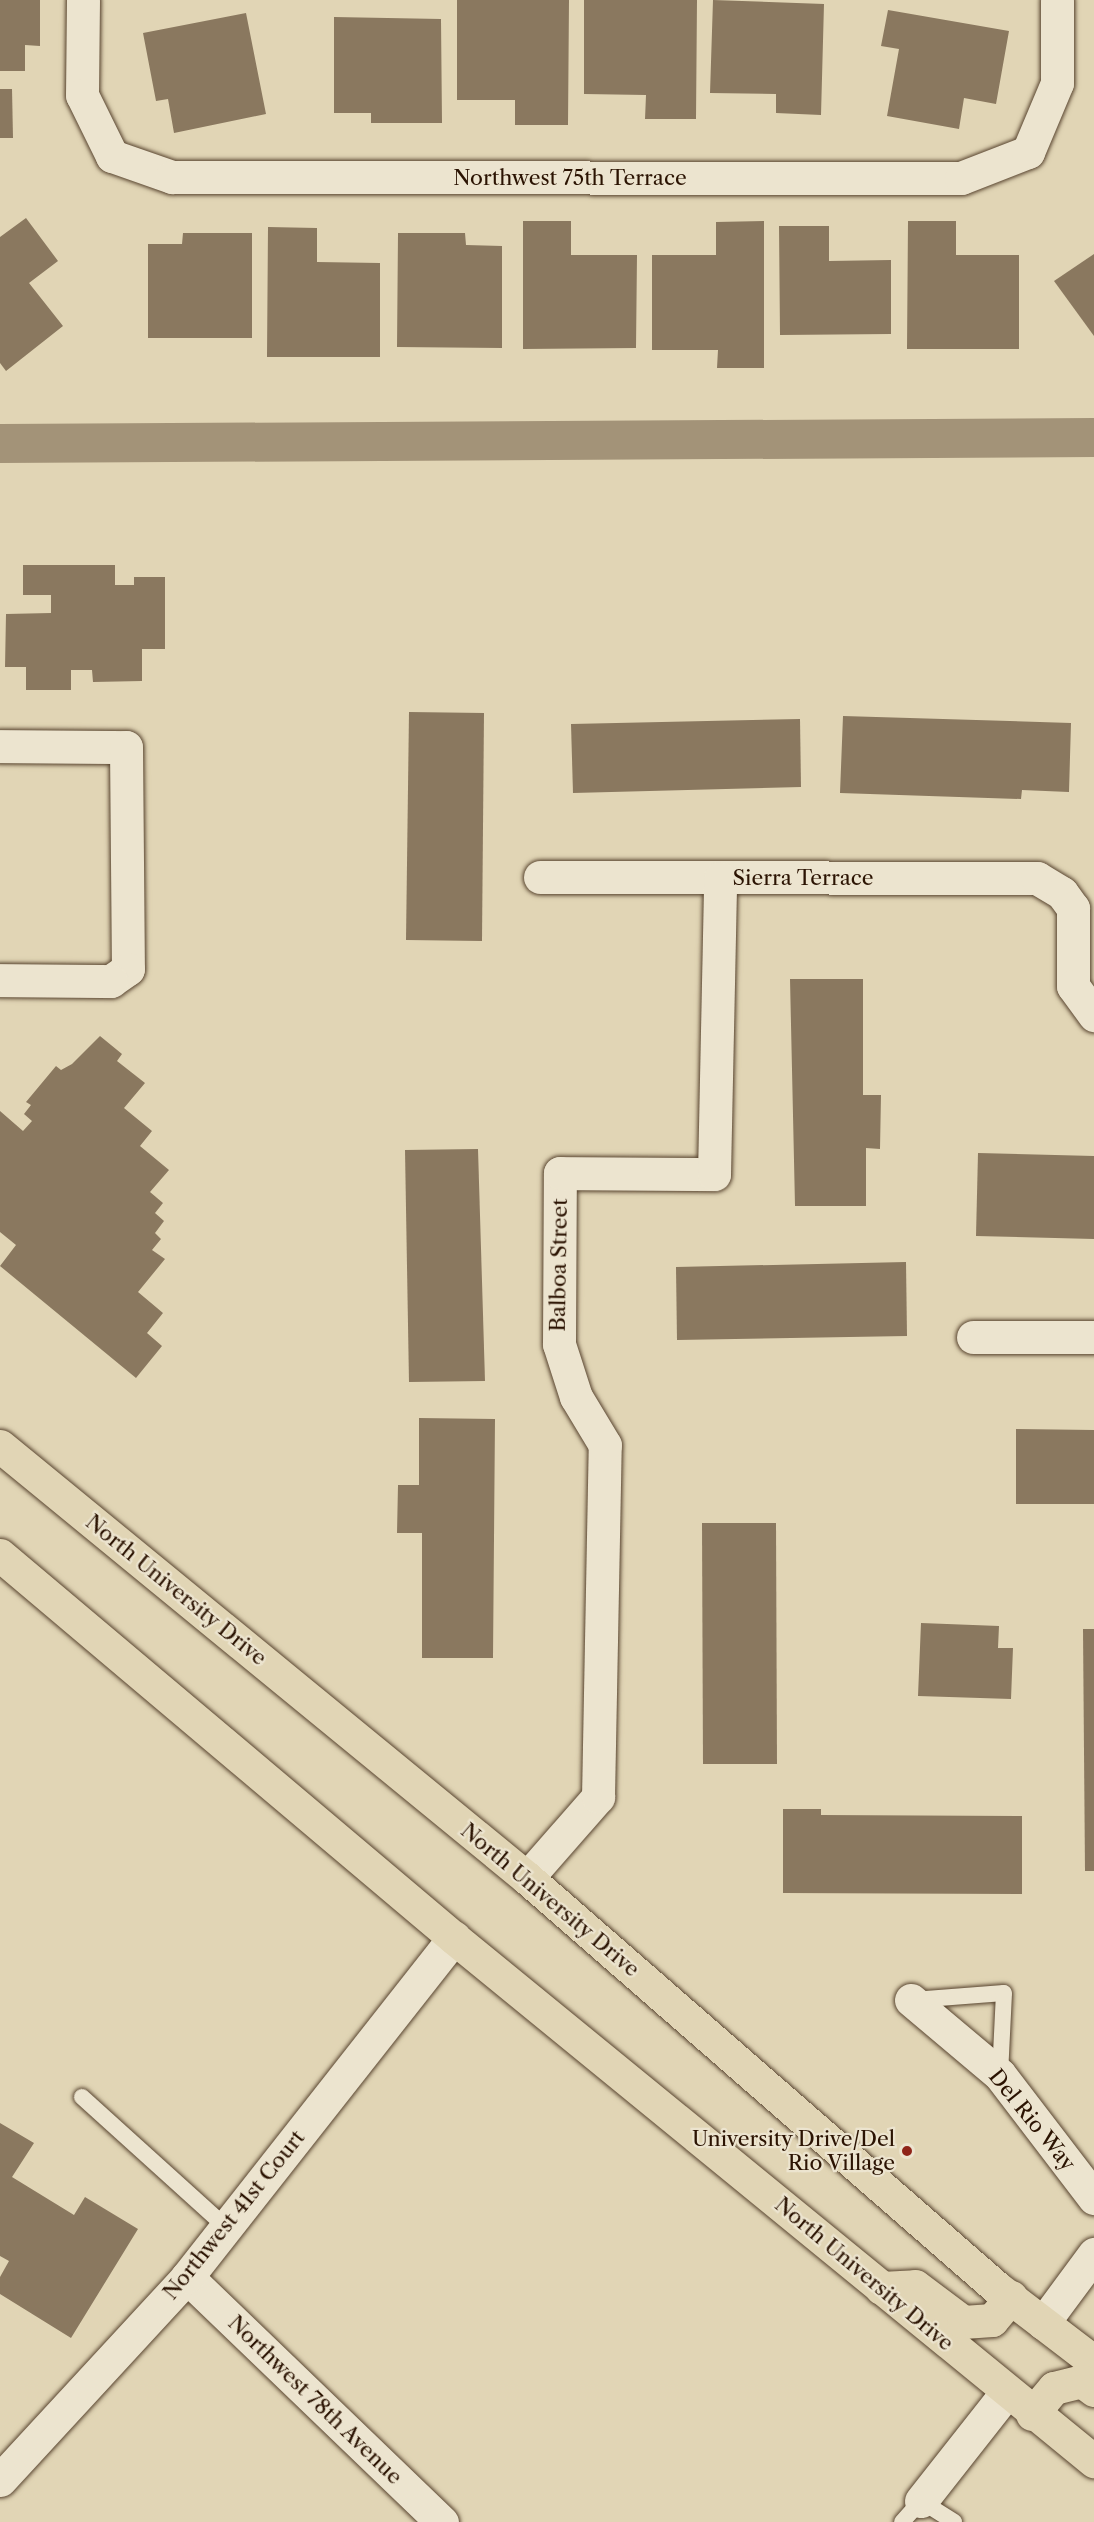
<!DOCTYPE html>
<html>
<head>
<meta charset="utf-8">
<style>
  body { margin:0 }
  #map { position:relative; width:1094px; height:2522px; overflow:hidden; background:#e1d5b5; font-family:"Libre Caslon Text",serif }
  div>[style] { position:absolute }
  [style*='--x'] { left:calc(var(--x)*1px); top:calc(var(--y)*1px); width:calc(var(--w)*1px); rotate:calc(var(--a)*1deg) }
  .canal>* { height:39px; margin:-19.5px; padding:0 19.5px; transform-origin:19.5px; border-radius:19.5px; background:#a39378 }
  .building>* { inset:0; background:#8a785f }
  .roads { filter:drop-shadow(0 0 2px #58442f) drop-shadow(0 0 2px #58442f) }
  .service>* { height:16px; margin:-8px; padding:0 8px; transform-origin:8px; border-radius:8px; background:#ece4cf }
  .minor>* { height:33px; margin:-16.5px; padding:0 16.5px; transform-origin:16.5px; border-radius:16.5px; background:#ece4cf }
  .primary>* { height:33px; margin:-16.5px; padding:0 16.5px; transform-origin:16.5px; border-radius:16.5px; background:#e1d5b5 }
  .dots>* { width:16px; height:16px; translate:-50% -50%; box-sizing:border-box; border:3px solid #ece4cf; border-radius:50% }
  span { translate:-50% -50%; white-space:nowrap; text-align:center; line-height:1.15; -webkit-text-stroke:4.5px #ece4cf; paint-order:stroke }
  .street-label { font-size:21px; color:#2b1302 }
  .poi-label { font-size:21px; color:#2b1302 }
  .right { translate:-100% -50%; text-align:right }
</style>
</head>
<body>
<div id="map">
  <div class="canal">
    <div style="--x:0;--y:443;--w:1094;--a:-0.31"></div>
  </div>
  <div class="building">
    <div style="clip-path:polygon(0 0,40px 0,40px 46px,25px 45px,25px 71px,0 71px)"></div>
    <div style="clip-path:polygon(457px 0,569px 0,568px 125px,515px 125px,515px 100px,457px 100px)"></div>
    <div style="clip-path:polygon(584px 0,697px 0,696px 119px,645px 119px,646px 95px,584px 94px)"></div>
    <div style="clip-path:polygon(713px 0,824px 4px,821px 115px,776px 113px,776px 94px,710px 93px)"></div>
    <div style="clip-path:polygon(888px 10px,1009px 31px,996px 104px,964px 98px,959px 129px,887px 116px,899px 49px,881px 46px)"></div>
    <div style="clip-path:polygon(246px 13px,266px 114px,174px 133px,168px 99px,156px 101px,143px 33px)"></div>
    <div style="clip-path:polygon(334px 17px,441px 19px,442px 123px,371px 123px,371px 113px,334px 113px)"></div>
    <div style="clip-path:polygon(0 89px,12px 89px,13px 138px,0 138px)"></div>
    <div style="clip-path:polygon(26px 218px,58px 261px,29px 283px,63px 326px,6px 371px,0 363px,0 237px)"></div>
    <div style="clip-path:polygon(523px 221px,571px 221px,571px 255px,637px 255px,636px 348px,523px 349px)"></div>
    <div style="clip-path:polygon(764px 221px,764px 368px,717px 368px,718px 350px,652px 350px,652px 255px,716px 255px,716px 222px)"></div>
    <div style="clip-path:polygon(908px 221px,956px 221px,956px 255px,1019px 255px,1019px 349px,907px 349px)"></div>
    <div style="clip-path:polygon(779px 226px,829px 226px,829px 261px,891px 260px,891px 334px,780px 335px)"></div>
    <div style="clip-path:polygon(268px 227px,317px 228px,317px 262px,380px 263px,380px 357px,267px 357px)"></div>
    <div style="clip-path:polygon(183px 233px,252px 233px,252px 338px,148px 338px,148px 244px,182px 244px)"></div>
    <div style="clip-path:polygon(398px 233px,465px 233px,466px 245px,502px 246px,502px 348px,397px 347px)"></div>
    <div style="clip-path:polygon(1094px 254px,1094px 336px,1054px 281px)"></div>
    <div style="clip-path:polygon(23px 565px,115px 565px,115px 585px,134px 585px,134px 577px,165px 577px,165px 649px,142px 649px,142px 681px,93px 682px,92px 670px,71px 670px,71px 690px,26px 690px,26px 667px,5px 667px,6px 614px,51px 613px,51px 595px,23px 595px)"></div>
    <div style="clip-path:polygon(409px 712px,484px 713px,482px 941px,406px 940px)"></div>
    <div style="clip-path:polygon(843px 716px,1071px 723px,1069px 792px,1022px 790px,1021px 799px,840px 793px)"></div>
    <div style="clip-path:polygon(800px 719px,801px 787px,573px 793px,571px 724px)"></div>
    <div style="clip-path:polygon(790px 979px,863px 979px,863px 1095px,881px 1095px,880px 1149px,866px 1148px,866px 1206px,795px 1206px)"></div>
    <div style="clip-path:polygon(100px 1036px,122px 1054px,117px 1061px,145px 1083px,124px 1108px,152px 1131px,140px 1146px,169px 1170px,150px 1192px,163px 1203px,155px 1213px,164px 1221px,155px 1233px,161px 1239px,152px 1250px,165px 1259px,138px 1292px,163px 1313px,147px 1333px,162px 1346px,136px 1378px,0 1266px,16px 1245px,0 1232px,0 1111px,23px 1131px,32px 1121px,24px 1114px,31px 1105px,26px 1102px,56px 1066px,61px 1070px,72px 1064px)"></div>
    <div style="clip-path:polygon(478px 1149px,485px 1381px,409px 1382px,405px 1150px)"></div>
    <div style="clip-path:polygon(978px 1153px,1094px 1156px,1094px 1239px,976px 1236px)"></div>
    <div style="clip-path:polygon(906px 1262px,907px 1336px,677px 1340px,676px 1267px)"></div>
    <div style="clip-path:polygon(419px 1418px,495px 1419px,493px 1658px,422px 1658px,422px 1533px,397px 1533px,398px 1485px,419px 1485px)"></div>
    <div style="clip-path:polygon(1016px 1429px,1094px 1430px,1094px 1504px,1016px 1504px)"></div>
    <div style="clip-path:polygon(702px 1523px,776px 1523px,777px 1764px,703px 1764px)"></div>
    <div style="clip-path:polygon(921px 1623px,999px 1626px,998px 1648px,1013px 1648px,1011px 1699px,918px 1696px)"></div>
    <div style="clip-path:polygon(1083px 1629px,1094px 1629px,1094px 1871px,1085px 1871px)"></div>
    <div style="clip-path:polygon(783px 1809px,821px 1809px,821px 1815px,1022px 1816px,1022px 1894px,783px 1893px)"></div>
    <div style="clip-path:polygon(0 2123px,34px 2143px,12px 2177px,74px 2215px,85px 2197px,138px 2229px,71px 2338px,0 2294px,0 2277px,9px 2261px,0 2256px)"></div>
  </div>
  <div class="roads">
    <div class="service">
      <div style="--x:913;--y:2000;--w:91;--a:-4.4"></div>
      <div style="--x:1004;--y:1993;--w:82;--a:92.8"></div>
      <div style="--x:82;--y:2097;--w:195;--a:42.1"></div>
      <div style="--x:902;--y:2522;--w:28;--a:-48"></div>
      <div style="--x:921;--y:2501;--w:39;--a:32"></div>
    </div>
    <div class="minor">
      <div style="--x:83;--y:0;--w:95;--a:90.6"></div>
      <div style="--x:82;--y:95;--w:68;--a:63.8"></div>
      <div style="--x:112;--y:156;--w:64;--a:19.3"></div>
      <div style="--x:172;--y:177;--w:789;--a:0.07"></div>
      <div style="--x:961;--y:178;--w:72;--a:-21.2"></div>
      <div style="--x:1028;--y:152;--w:75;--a:-67.2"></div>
      <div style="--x:1057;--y:83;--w:83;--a:-90"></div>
      <div style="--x:0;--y:746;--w:126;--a:0.5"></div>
      <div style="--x:126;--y:747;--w:222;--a:89.5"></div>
      <div style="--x:128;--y:969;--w:21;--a:145"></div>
      <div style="--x:111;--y:981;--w:111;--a:-179.5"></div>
      <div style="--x:540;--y:877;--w:497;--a:0.1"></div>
      <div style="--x:1037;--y:878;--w:29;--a:31"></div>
      <div style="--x:1062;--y:893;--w:19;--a:54"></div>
      <div style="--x:1073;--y:908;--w:78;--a:90"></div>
      <div style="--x:1073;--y:986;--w:36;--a:54"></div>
      <div style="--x:973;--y:1337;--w:121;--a:0"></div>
      <div style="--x:527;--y:1878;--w:108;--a:-48.8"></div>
      <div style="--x:598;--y:1797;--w:352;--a:-88.9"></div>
      <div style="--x:605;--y:1445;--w:56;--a:-121.1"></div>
      <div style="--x:576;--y:1397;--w:56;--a:-107.8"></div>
      <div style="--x:559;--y:1344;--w:171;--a:-89.7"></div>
      <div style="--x:560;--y:1173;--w:154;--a:0.4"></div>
      <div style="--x:714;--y:1174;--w:296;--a:-88.8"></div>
      <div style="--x:911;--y:2000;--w:116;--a:40.1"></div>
      <div style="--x:1000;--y:2075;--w:155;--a:52.6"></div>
      <div style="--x:187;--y:2277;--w:354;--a:43.9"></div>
      <div style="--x:1043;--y:2323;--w:86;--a:-53.5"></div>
      <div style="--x:0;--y:2480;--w:276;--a:-47.3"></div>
      <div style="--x:187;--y:2277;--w:432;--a:-51.8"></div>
      <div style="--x:921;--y:2501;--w:137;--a:-51.8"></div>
    </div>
    <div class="primary">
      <div style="--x:0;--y:1446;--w:681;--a:39.34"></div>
      <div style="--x:527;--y:1878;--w:622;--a:41.09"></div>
      <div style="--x:996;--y:2287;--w:123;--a:37.4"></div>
      <div style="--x:0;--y:1555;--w:594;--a:40.15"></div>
      <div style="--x:454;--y:1938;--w:827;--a:39.26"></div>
      <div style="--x:881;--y:2288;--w:34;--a:-3"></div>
      <div style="--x:915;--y:2286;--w:60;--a:36.9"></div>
      <div style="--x:963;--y:2322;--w:29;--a:-4"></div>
      <div style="--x:992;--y:2320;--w:30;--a:-50"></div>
      <div style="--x:1032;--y:2414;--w:34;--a:-50"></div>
      <div style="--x:1054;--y:2388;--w:29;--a:-14"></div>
      <div style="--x:1082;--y:2381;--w:15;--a:37"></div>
    </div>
  </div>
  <div class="dots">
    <div style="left:907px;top:2151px;background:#8f2418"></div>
  </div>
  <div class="street-label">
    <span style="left:570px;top:178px">Northwest 75th Terrace</span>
    <span style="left:803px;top:878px">Sierra Terrace</span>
    <span style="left:559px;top:1265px;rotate:-89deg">Balboa Street</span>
    <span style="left:176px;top:1590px;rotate:39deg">North University Drive</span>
    <span style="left:550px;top:1900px;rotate:40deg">North University Drive</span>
    <span style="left:1032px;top:2120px;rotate:51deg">Del Rio Way</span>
    <span style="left:234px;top:2215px;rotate:-51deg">Northwest 41st Court</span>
    <span style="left:864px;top:2274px;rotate:40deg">North University Drive</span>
    <span style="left:315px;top:2400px;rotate:44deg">Northwest 78th Avenue</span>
  </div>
  <div class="poi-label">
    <span class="right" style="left:895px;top:2151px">University Drive/Del<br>Rio Village</span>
  </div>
</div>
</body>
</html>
